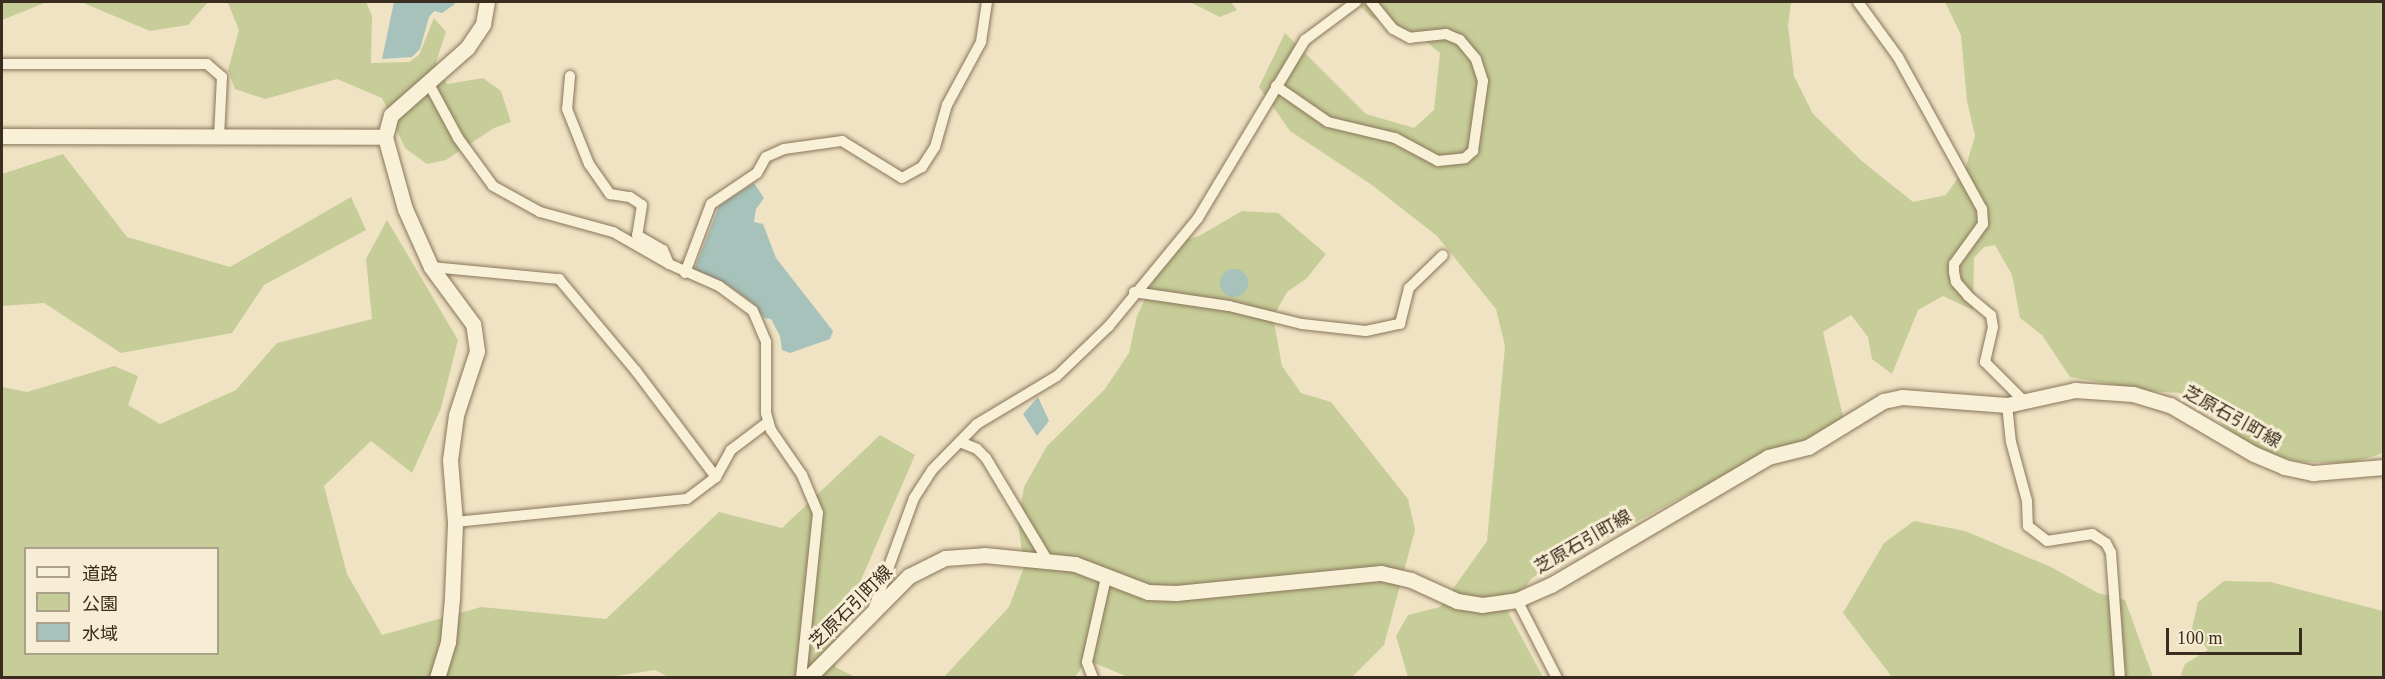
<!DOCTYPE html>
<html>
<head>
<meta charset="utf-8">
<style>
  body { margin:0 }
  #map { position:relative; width:2385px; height:679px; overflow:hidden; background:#efe3c4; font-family:"Times New Roman","Noto Sans JP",serif }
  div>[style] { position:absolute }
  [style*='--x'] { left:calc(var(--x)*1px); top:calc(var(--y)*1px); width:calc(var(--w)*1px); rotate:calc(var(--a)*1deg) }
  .green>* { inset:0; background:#c6cd98 }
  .water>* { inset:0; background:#a6c2ba }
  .round { border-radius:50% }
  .roads { filter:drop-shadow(0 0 2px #8a755a) drop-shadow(0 0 2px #8a755a) }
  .street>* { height:10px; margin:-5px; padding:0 5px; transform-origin:5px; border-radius:5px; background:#f9f0d8 }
  .secondary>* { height:15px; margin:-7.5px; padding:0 7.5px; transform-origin:7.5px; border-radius:7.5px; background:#f9f0d8 }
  span { translate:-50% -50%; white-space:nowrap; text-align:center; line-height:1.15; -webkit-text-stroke:6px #f6edd4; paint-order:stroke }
  .street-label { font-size:18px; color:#3a2c1e }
  .frame { position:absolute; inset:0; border:3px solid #3a2c1e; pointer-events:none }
  .legend { position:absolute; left:24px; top:547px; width:195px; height:108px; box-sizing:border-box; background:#f6edd4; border:2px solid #aba08b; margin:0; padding:8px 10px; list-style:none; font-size:18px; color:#3a2c1e }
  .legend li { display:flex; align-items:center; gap:12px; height:30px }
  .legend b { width:30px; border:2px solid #aba08b }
  .scale { position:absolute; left:2166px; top:628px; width:136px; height:27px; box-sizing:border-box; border:3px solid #3a2c1e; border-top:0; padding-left:8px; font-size:18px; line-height:21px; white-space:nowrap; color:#3a2c1e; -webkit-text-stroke:4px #f6edd4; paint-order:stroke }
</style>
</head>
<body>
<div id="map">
  <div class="green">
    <div style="clip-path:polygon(2px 2px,47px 2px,2px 20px)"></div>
    <div style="clip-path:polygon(81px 2px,208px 2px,188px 25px,150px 31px)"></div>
    <div style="clip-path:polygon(223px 2px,366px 2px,372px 16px,371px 63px,409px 62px,419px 55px,434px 18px,446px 32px,436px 62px,447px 84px,483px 78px,501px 91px,511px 122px,494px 128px,446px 160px,427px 164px,405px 148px,382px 98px,337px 79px,265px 99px,235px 89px,228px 70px,239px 30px,228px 3px)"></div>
    <div style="clip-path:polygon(1190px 2px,1231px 2px,1237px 10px,1220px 17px)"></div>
    <div style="clip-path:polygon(1356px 2px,1791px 2px,1788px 26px,1794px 76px,1813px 114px,1863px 162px,1913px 202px,1946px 195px,1966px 166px,1975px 136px,1967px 101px,1961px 35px,1945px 2px,2383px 2px,2383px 453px,2352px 463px,2299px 462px,2257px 450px,2223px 425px,2202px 401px,2180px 393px,2150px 391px,2070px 377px,2042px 335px,2020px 318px,2012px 275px,1995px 245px,1984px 247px,1974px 258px,1973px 310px,1943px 296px,1918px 310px,1892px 374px,1872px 359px,1868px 337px,1851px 315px,1823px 332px,1843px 417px,1782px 460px,1688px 494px,1532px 578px,1508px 612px,1543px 677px,1408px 677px,1396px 636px,1408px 615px,1440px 607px,1487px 541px,1505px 346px,1496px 309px,1437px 236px,1372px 185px,1290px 131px,1259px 87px,1285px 33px,1366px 114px,1414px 128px,1434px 110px,1440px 53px,1417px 34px,1372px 18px)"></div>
    <div style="clip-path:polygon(63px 154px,127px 237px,230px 267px,351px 197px,366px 230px,264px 285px,232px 333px,121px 353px,44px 303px,2px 306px,2px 174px)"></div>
    <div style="clip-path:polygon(1242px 211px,1278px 213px,1326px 254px,1307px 278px,1287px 292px,1273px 317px,1282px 366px,1301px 393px,1331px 402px,1408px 499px,1415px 530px,1384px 645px,1352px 677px,1128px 677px,1087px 660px,1075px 677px,943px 678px,1009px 607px,1024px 567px,1018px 522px,1024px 487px,1047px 446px,1105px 389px,1129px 353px,1137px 316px,1156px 275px,1178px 242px,1199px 236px)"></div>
    <div style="clip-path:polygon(evenodd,387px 220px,458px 340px,441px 408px,412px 473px,371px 441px,324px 486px,347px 574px,382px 635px,481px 607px,606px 619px,719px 512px,782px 528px,880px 435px,915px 455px,842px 624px,835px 667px,855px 677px,670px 678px,655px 670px,603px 678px,2px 677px,2px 387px,27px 392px,114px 366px,138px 376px,128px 405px,160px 424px,236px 390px,277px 343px,372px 319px,366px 259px,387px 220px,26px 548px,218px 548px,218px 654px,26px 654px,26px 548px)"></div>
    <div style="clip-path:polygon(1914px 521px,1965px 531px,2051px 567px,2098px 593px,2125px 600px,2153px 677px,1892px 677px,1843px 613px,1884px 543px)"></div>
    <div style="clip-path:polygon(2224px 581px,2270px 582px,2383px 611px,2383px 677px,2180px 677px,2185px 664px,2208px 650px,2192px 628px,2198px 602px)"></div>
  </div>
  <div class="water">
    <div style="clip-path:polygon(394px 2px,453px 2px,455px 4px,442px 13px,434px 11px,429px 17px,420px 49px,412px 57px,382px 59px)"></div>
    <div style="clip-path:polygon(754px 183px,764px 198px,756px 209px,754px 222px,763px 224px,776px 258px,833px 331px,830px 339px,790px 353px,782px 350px,780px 336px,771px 319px,764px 318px,753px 303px,725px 283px,693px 273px,719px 206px)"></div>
    <div class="round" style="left:1220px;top:269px;width:28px;height:28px"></div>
    <div style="clip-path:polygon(1038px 397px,1049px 421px,1037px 436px,1023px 414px)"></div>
  </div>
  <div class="roads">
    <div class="street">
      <div style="--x:1858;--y:2;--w:68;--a:54"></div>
      <div style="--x:1898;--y:57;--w:174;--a:61.1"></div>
      <div style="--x:1982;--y:209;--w:15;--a:86"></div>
      <div style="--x:1983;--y:224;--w:49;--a:125.9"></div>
      <div style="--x:1954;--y:264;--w:8;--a:90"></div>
      <div style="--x:1954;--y:272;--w:10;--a:79"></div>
      <div style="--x:1956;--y:282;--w:18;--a:49"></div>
      <div style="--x:1968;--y:296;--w:30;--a:40"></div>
      <div style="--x:1991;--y:315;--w:12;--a:81"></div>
      <div style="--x:1993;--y:327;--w:36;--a:103"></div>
      <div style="--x:1985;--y:362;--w:54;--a:45"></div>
      <div style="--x:2;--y:64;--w:205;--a:0"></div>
      <div style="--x:207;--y:64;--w:20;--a:41"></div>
      <div style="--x:222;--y:77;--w:60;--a:92.9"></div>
      <div style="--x:570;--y:76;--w:33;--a:95"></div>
      <div style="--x:567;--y:109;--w:59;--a:68.2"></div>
      <div style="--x:589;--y:164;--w:37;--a:55"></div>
      <div style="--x:610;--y:194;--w:20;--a:9"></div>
      <div style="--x:630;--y:197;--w:14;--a:34"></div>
      <div style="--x:642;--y:205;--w:30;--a:99"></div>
      <div style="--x:637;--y:235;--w:30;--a:30"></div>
      <div style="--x:663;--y:250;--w:15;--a:67"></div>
      <div style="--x:428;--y:82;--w:64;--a:61.8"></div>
      <div style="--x:458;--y:138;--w:59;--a:53.9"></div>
      <div style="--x:493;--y:186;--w:54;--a:29"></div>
      <div style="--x:540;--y:212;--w:76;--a:15.3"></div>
      <div style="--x:613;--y:232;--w:64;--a:29.7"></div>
      <div style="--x:669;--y:264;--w:55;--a:23.7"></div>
      <div style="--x:719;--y:286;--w:42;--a:36.3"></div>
      <div style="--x:753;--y:311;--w:34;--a:67"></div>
      <div style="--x:766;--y:342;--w:71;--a:90"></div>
      <div style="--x:766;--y:413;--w:18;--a:74"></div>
      <div style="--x:771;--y:430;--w:55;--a:55.4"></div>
      <div style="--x:802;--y:475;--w:41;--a:67.2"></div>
      <div style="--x:818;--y:513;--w:166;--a:95.9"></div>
      <div style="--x:1276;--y:86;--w:63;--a:34.7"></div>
      <div style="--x:1328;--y:122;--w:69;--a:13.4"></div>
      <div style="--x:1395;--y:138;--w:49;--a:28.1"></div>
      <div style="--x:1438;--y:161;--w:27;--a:-6"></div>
      <div style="--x:1465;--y:158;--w:11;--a:-41"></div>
      <div style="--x:1473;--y:151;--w:71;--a:-81.9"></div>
      <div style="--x:1483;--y:81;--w:23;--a:-108"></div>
      <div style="--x:1476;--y:59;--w:25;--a:-130"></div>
      <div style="--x:1460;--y:40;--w:15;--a:-157"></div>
      <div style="--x:1446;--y:34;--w:36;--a:174"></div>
      <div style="--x:1410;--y:38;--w:19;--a:-152"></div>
      <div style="--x:1393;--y:29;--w:35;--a:-129"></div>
      <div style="--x:431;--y:267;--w:129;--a:5.4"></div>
      <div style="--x:559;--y:279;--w:120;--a:50.1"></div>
      <div style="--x:636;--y:371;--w:133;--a:53"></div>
      <div style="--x:685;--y:273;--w:74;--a:-69.4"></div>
      <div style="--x:711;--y:204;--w:55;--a:-34"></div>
      <div style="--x:757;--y:173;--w:18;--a:-61"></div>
      <div style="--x:766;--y:157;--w:20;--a:-24"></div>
      <div style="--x:784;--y:149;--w:59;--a:-7.9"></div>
      <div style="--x:842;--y:141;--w:70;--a:31.7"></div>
      <div style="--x:902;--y:178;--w:23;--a:-29"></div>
      <div style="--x:922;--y:167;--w:24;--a:-57"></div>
      <div style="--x:935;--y:147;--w:44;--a:-74.1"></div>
      <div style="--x:947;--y:105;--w:72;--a:-61.6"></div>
      <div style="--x:981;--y:42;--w:40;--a:-81.5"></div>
      <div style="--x:1134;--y:292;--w:96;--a:8.4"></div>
      <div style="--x:1229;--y:306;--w:75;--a:13.9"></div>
      <div style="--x:1302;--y:324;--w:64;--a:6.2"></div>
      <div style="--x:1366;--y:331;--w:35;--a:-12"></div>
      <div style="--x:1400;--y:324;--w:37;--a:-76"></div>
      <div style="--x:1409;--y:288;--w:47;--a:-44.1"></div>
      <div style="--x:2007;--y:405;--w:37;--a:84"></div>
      <div style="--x:2011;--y:442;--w:61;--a:74.8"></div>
      <div style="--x:2027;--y:501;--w:25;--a:88"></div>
      <div style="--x:2028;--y:526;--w:24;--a:38"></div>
      <div style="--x:2047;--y:541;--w:46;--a:-8.8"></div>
      <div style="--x:2092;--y:534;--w:17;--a:33"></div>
      <div style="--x:2106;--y:543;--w:11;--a:63"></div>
      <div style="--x:2111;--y:553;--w:125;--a:85.9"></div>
      <div style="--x:960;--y:442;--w:18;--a:22"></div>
      <div style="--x:977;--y:449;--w:13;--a:45"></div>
      <div style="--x:986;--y:458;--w:120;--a:59"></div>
      <div style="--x:455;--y:522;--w:233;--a:-5.7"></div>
      <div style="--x:687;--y:499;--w:36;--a:-37"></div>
      <div style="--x:716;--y:477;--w:31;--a:-61"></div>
      <div style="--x:731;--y:450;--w:46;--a:-37.1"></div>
      <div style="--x:1517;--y:600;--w:88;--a:62.9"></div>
      <div style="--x:873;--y:610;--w:119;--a:-69.9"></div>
      <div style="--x:914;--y:498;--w:33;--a:-57"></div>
      <div style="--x:932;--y:470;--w:64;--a:-45.6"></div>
      <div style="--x:977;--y:424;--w:93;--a:-31"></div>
      <div style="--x:1057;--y:376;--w:72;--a:-43.9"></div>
      <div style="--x:1109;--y:326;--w:140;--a:-50.5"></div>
      <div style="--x:1198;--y:218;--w:208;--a:-59"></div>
      <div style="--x:1305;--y:40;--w:64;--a:-36.7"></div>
      <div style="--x:1093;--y:678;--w:17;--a:-111"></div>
      <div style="--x:1087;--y:662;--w:86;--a:-77.3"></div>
    </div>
    <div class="secondary">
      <div style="--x:2;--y:136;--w:383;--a:0.1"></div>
      <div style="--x:437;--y:678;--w:38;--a:-73"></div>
      <div style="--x:448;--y:642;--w:44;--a:-84.8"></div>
      <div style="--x:452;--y:598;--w:76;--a:-87.7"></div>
      <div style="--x:455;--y:522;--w:62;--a:-94.6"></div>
      <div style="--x:450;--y:460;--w:45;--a:-82.4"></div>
      <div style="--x:456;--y:415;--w:67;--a:-71.8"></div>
      <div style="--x:477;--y:351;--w:27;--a:-98"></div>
      <div style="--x:473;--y:324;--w:71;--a:-126.4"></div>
      <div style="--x:431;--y:267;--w:64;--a:-114.1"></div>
      <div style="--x:405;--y:209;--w:75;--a:-105.5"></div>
      <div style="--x:385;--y:137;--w:23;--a:-75"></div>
      <div style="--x:391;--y:115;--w:101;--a:-41.4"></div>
      <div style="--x:467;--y:48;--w:29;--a:-56"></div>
      <div style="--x:483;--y:24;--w:22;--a:-80"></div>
      <div style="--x:808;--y:678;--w:144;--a:-45.3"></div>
      <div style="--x:909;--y:576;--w:40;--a:-26.6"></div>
      <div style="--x:945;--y:558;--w:39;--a:-4"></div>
      <div style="--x:984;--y:555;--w:91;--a:5.6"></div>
      <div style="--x:1075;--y:564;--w:78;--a:21"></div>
      <div style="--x:1148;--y:592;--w:28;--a:2"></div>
      <div style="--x:1176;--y:593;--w:206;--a:-5.6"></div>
      <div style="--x:1381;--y:573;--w:31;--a:13"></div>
      <div style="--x:1411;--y:580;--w:51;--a:24.5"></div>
      <div style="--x:1457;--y:601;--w:25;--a:9"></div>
      <div style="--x:1482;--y:605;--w:35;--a:-8"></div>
      <div style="--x:1517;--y:600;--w:37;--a:-24"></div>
      <div style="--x:1551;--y:585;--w:252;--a:-30.5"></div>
      <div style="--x:1768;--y:457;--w:41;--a:-14"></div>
      <div style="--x:1808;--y:447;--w:88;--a:-31.5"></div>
      <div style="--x:1883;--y:401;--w:19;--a:-12"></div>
      <div style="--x:1902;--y:397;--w:105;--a:4.4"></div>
      <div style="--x:2007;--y:405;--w:70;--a:-12.4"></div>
      <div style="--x:2075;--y:390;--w:58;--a:3.9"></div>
      <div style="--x:2133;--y:394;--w:39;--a:17"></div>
      <div style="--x:2170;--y:405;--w:97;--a:30.3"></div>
      <div style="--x:2254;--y:454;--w:33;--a:23"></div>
      <div style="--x:2284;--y:467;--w:30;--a:12"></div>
      <div style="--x:2313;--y:473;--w:71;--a:-4.8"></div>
    </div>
  </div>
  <div class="street-label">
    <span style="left:2232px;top:417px;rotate:29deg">芝原石引町線</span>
    <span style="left:1583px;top:542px;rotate:-30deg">芝原石引町線</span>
    <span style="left:851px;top:607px;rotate:-45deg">芝原石引町線</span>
  </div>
  <div class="frame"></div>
  <ul class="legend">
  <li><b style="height:8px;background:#f9f0d8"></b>道路</li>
  <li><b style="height:16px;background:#c6cd98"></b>公園</li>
  <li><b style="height:16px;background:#a6c2ba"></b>水域</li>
  </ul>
  <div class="scale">100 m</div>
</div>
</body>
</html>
